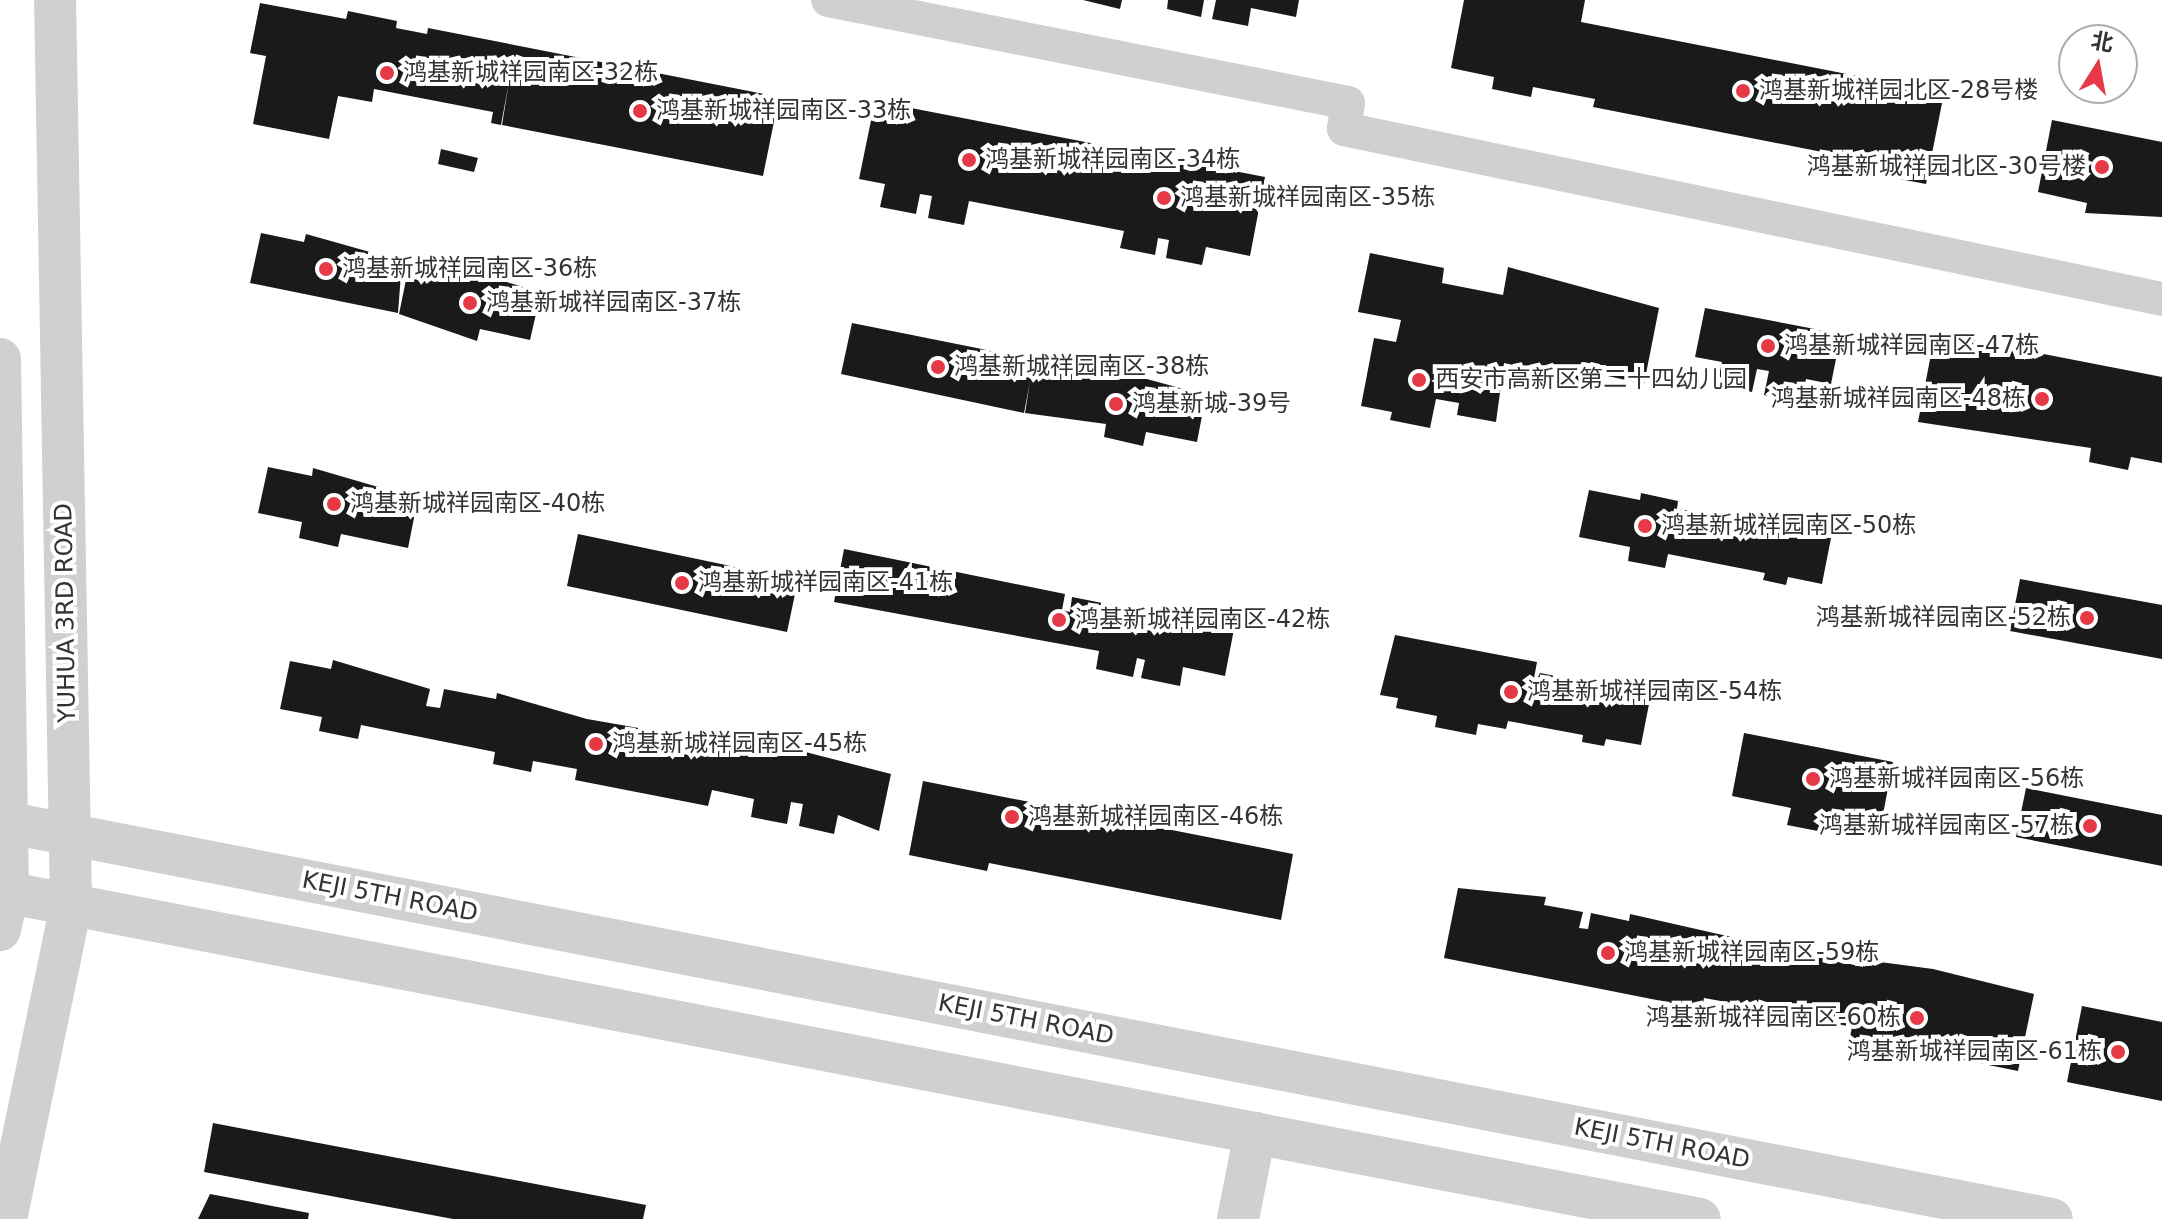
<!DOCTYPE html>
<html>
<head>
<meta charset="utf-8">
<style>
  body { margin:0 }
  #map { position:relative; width:2162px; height:1219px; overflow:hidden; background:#fff; font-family:"DejaVu Sans","Noto Sans SC",sans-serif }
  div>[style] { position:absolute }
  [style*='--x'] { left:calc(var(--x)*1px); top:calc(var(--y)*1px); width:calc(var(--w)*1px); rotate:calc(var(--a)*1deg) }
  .building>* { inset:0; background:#1a1a1a }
  .minor>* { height:34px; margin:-17px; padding:0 17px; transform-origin:17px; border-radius:17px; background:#d0d0d0 }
  .tertiary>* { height:42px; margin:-21px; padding:0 21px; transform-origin:21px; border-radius:21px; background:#d0d0d0 }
  .dots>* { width:22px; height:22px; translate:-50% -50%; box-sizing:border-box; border:4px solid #fff; border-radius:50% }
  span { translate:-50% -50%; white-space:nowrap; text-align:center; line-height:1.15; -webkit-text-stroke:8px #fff; paint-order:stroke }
  .poi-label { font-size:24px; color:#333 }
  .left { translate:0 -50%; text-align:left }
  .right { translate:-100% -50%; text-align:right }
  .street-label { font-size:24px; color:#333 }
  .north { position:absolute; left:2058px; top:24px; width:80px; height:80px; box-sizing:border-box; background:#fff; border:2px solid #adadad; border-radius:50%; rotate:11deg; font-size:22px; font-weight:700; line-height:32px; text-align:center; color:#333 }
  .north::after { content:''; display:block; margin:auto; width:28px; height:36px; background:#e63946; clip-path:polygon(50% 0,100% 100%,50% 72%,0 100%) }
</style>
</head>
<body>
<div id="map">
  <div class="building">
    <div style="clip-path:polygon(1083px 0,1122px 0,1120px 9px)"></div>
    <div style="clip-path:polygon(1168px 0,1204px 0,1201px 17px,1167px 9px)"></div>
    <div style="clip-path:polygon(1216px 0,1299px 0,1296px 17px,1251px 8px,1248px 26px,1212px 19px)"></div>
    <div style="clip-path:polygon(1464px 0,1585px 0,1581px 22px,1944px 93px,1926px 184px,1825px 165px,1827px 153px,1593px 107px,1595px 99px,1533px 87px,1531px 97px,1492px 89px,1494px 77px,1451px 68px)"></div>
    <div style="clip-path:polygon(260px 3px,346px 19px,348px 11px,397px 21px,396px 28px,427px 34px,428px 28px,779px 97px,763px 176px,502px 125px,509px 82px,501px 125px,491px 123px,493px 112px,374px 89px,372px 102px,338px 96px,329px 139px,253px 124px,266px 56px,250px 53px)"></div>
    <div style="clip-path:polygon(875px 101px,1265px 177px,1250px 256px,1206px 247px,1202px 265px,1166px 258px,1169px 240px,1158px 238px,1155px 255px,1120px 248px,1124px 231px,969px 201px,964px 225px,928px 218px,932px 196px,920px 194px,916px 214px,880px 207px,885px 184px,859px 179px)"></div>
    <div style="clip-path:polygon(2052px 120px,2162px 142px,2162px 217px,2085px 213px,2087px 203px,2038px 192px)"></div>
    <div style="clip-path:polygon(441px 149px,478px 158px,474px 172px,438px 164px)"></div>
    <div style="clip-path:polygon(261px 233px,304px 242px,306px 234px,402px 261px,398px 313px,250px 283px)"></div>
    <div style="clip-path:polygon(1370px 253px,1444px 268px,1442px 283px,1503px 295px,1508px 267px,1659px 308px,1644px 384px,1603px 375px,1605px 366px,1583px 362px,1577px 391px,1539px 383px,1541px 371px,1504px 363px,1496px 422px,1457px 415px,1459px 403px,1436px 399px,1430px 428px,1390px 420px,1392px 412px,1361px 406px,1374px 338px,1396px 342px,1401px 320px,1358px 312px)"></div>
    <div style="clip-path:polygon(409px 265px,450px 273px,451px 266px,541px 292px,530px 340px,480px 329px,477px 341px,399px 314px)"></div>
    <div style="clip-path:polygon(1705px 308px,1841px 334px,1831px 384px,1806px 379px,1802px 402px,1764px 395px,1769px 371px,1757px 369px,1752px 392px,1717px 385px,1722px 362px,1695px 357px)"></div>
    <div style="clip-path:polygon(852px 323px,1116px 376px,1117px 371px,1206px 395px,1197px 442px,1146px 432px,1143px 446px,1104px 437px,1106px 424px,1025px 413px,1030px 382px,1024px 413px,841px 374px)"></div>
    <div style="clip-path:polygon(1935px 333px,2162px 377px,2162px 463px,2131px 457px,2128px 470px,2089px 462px,2091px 448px,1918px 422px)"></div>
    <div style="clip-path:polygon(268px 467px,312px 476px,313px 468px,409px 496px,406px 512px,415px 513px,408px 548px,341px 534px,338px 547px,299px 538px,302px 522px,258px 513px)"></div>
    <div style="clip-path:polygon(1589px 490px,1640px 500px,1641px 493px,1678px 501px,1677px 509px,1832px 533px,1822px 584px,1788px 577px,1786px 585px,1763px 580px,1765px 573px,1668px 554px,1665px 568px,1628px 561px,1630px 547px,1579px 537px)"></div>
    <div style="clip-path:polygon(578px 534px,798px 580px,787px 632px,567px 586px)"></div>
    <div style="clip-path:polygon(844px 549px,1065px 594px,1062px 610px,1070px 612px,1072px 597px,1234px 629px,1225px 676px,1183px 667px,1180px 686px,1141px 678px,1145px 660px,1137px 658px,1133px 677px,1096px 669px,1099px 651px,834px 602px)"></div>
    <div style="clip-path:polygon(2020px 579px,2162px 605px,2162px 659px,2010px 631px)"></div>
    <div style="clip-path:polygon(1395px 635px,1537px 662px,1532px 689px,1540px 673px,1651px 694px,1641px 745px,1606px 739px,1604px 746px,1582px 742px,1583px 735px,1508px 721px,1506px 729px,1478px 724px,1476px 735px,1435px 727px,1437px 716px,1396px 708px,1398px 698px,1380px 695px)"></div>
    <div style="clip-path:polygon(333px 660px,430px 689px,426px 706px,440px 708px,444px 689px,496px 699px,497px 693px,587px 719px,788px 754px,790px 748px,891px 774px,879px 831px,838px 815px,834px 834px,799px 826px,803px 804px,791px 802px,787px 824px,751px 817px,754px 799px,712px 790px,708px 806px,575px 780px,577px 769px,533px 761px,531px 772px,493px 764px,495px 752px,361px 725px,358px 739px,319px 731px,322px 717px,280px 709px,290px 661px,331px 669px)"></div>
    <div style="clip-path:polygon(1744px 733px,1893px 762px,1881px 825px,1832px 816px,1828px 833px,1787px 825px,1791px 808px,1732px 796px)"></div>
    <div style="clip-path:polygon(923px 781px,1293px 854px,1281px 920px,989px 863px,987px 871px,909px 855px)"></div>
    <div style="clip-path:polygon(2026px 788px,2162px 815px,2162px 866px,2016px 837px)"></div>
    <div style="clip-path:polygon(1458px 888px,1546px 897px,1544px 905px,1583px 912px,1579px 928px,1588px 929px,1591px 913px,1629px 921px,1630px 914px,1863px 967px,1865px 960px,1933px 969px,2034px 994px,2018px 1071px,1850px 1037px,1852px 1027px,1760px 1008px,1704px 998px,1702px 1009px,1444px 958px)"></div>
    <div style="clip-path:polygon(2082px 1006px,2162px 1022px,2162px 1101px,2067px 1082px)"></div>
    <div style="clip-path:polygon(213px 1123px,646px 1205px,643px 1219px,453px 1219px,204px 1172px)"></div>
    <div style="clip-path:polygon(210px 1194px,309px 1213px,308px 1219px,198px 1219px)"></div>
  </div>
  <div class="minor">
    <div style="--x:828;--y:0;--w:530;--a:11.2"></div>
    <div style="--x:1348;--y:103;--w:26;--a:99"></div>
    <div style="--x:1344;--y:129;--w:835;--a:11.74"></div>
  </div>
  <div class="tertiary">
    <div style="--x:0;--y:359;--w:533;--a:89.14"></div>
    <div style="--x:8;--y:892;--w:39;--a:102"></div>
    <div style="--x:0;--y:821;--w:2090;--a:10.98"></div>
    <div style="--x:0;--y:891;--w:1731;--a:10.92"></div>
    <div style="--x:6;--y:1219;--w:322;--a:-78.3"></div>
    <div style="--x:71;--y:904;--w:904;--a:-91.01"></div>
    <div style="--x:1238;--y:1219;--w:88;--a:-78.8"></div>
  </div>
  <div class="dots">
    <div style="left:387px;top:73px;background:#e63946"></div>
    <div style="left:1743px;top:91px;background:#e63946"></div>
    <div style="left:640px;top:111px;background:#e63946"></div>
    <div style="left:969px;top:160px;background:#e63946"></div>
    <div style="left:2102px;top:167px;background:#e63946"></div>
    <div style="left:1164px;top:198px;background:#e63946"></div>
    <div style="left:326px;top:269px;background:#e63946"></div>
    <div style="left:470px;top:303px;background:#e63946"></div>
    <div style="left:1768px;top:346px;background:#e63946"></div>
    <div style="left:938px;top:367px;background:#e63946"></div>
    <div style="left:1419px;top:380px;background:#e63946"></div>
    <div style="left:2042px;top:399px;background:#e63946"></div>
    <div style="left:1116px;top:404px;background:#e63946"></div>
    <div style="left:334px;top:504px;background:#e63946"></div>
    <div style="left:1645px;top:526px;background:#e63946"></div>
    <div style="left:682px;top:583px;background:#e63946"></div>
    <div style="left:2087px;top:618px;background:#e63946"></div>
    <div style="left:1059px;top:620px;background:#e63946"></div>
    <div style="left:1511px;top:692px;background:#e63946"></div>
    <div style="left:596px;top:744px;background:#e63946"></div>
    <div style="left:1813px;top:779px;background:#e63946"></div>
    <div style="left:1012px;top:817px;background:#e63946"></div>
    <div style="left:2090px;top:826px;background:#e63946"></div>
    <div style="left:1608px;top:953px;background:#e63946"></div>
    <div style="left:1917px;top:1018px;background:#e63946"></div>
    <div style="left:2118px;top:1052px;background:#e63946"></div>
  </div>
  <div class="poi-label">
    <span class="left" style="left:403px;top:73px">鸿基新城祥园南区-32栋</span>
    <span class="left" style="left:1759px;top:91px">鸿基新城祥园北区-28号楼</span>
    <span class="left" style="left:656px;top:111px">鸿基新城祥园南区-33栋</span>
    <span class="left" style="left:985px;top:160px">鸿基新城祥园南区-34栋</span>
    <span class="right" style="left:2086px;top:167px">鸿基新城祥园北区-30号楼</span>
    <span class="left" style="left:1180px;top:198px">鸿基新城祥园南区-35栋</span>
    <span class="left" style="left:342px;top:269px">鸿基新城祥园南区-36栋</span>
    <span class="left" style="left:486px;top:303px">鸿基新城祥园南区-37栋</span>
    <span class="left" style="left:1784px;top:346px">鸿基新城祥园南区-47栋</span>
    <span class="left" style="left:954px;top:367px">鸿基新城祥园南区-38栋</span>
    <span class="left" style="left:1435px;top:380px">西安市高新区第二十四幼儿园</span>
    <span class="right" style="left:2026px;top:399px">鸿基新城祥园南区-48栋</span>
    <span class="left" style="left:1132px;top:404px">鸿基新城-39号</span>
    <span class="left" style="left:350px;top:504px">鸿基新城祥园南区-40栋</span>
    <span class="left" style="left:1661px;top:526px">鸿基新城祥园南区-50栋</span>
    <span class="left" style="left:698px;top:583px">鸿基新城祥园南区-41栋</span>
    <span class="right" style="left:2071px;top:618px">鸿基新城祥园南区-52栋</span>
    <span class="left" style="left:1075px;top:620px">鸿基新城祥园南区-42栋</span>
    <span class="left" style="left:1527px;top:692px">鸿基新城祥园南区-54栋</span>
    <span class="left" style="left:612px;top:744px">鸿基新城祥园南区-45栋</span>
    <span class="left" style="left:1829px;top:779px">鸿基新城祥园南区-56栋</span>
    <span class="left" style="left:1028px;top:817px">鸿基新城祥园南区-46栋</span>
    <span class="right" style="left:2074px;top:826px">鸿基新城祥园南区-57栋</span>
    <span class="left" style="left:1624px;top:953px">鸿基新城祥园南区-59栋</span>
    <span class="right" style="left:1901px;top:1018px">鸿基新城祥园南区-60栋</span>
    <span class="right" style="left:2102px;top:1052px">鸿基新城祥园南区-61栋</span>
  </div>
  <div class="street-label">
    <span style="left:66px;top:613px;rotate:-91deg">YUHUA 3RD ROAD</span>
    <span style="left:390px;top:897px;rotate:11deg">KEJI 5TH ROAD</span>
    <span style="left:1026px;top:1020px;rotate:11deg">KEJI 5TH ROAD</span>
    <span style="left:1662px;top:1144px;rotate:11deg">KEJI 5TH ROAD</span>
  </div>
  <div class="north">北</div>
</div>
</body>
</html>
